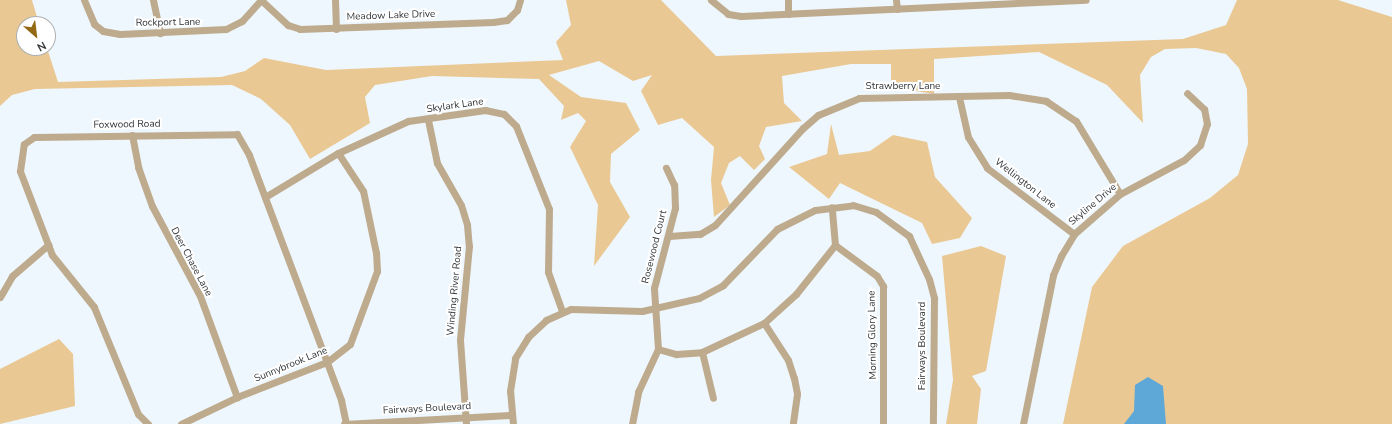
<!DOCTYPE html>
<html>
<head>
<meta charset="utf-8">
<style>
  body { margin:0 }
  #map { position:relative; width:1392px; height:424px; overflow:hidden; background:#eef7fe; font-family:"Nunito Sans",sans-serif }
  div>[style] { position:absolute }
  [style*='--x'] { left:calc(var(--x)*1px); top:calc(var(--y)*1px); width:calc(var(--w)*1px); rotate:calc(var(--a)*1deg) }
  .green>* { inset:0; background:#eac893 }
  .water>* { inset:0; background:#5ea8d7 }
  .minor>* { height:7px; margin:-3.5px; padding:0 3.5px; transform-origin:3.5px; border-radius:3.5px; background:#beab8e }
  span { translate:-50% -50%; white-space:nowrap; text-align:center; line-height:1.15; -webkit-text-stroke:4px #fff; paint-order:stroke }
  .street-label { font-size:10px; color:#323639 }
  .north { position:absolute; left:16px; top:16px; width:40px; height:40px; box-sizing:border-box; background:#fff; border:1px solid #adafb0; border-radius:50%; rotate:152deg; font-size:11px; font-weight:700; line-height:16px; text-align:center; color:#323639 }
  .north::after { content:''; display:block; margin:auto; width:14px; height:18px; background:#936914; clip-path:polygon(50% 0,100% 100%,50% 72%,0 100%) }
</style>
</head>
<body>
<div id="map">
  <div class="green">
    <div style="clip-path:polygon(0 0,32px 0,39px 24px,24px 24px,24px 48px,47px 48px,58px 82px,221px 77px,245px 71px,264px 58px,326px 70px,563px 60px,556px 42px,571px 25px,566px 0,661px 0,716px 56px,1183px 39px,1226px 25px,1237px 0,1338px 0,1392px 17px,1392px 424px,1063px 424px,1092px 287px,1123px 246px,1210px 198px,1238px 175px,1248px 144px,1247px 89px,1239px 68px,1226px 54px,1196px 48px,1165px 49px,1151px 57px,1140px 75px,1143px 123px,1107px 85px,1039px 52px,934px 59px,934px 94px,891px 87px,891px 64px,851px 64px,782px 76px,784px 103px,802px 121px,766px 127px,759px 146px,765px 159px,754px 170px,740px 156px,729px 163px,721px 183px,730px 205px,714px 217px,711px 180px,714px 147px,682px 118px,658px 125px,641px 91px,652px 75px,633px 81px,599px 61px,549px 75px,581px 97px,626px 103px,640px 130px,611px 154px,610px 182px,630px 217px,594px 266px,598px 205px,570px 147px,586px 121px,578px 113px,561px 120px,564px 106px,539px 79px,432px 76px,375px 85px,365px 97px,370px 123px,310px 159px,290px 125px,261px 99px,232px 85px,35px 89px,12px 95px,0 106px)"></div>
    <div style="clip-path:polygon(831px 124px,839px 155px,870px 151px,893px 135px,927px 142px,935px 177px,972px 218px,960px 238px,932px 244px,922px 223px,840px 183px,829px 199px,789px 167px,827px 154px)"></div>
    <div style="clip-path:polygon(981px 246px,1006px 256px,986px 371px,972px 376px,981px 389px,977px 424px,946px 424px,953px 380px,942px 256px)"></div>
    <div style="clip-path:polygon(59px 339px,73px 354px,75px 406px,0 424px,0 369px)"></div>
  </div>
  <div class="water">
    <div style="clip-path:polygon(1148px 377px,1163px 386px,1166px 424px,1124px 424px,1134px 411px,1135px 385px)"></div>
  </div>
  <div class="minor">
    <div style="--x:84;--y:0;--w:26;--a:67"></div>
    <div style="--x:94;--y:24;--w:11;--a:38"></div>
    <div style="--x:103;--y:31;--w:17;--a:10"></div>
    <div style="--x:120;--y:34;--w:106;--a:-2.7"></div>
    <div style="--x:226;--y:29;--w:18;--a:-27"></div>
    <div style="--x:242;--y:21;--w:28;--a:-48"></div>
    <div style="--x:153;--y:0;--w:34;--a:78"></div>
    <div style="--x:261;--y:0;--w:37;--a:43"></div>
    <div style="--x:288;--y:25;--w:13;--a:18"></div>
    <div style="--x:300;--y:29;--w:193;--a:-2.1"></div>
    <div style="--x:493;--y:22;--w:14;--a:-8"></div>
    <div style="--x:507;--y:20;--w:14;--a:-45"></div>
    <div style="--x:517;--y:10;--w:10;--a:-73"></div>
    <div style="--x:335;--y:0;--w:29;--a:88"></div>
    <div style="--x:711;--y:0;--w:22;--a:39"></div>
    <div style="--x:728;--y:14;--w:13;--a:9"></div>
    <div style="--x:741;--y:16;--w:345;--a:-2.7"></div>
    <div style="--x:896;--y:0;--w:9;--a:84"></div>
    <div style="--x:788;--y:14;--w:14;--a:-90"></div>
    <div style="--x:959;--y:97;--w:41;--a:77.3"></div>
    <div style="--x:968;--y:137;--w:36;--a:58"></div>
    <div style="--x:987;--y:168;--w:109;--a:37.2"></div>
    <div style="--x:428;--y:120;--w:44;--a:78.2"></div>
    <div style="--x:437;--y:163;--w:48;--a:60.3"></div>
    <div style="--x:461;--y:205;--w:21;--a:73"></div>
    <div style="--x:467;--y:225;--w:21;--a:85"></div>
    <div style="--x:469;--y:246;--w:94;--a:95.5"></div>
    <div style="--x:460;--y:340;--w:84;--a:85.9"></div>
    <div style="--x:132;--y:135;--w:33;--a:79"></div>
    <div style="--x:138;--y:167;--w:41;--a:70.3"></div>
    <div style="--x:152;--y:206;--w:102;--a:61.9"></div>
    <div style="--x:200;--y:296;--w:108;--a:69.9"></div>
    <div style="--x:265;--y:197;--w:85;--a:-31.1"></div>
    <div style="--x:338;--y:153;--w:77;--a:-24.6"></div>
    <div style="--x:408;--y:121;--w:78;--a:-8.1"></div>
    <div style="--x:485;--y:110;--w:19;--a:12"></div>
    <div style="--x:504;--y:114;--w:17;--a:45"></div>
    <div style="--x:516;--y:126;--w:89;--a:68.3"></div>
    <div style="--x:549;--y:209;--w:63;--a:90.9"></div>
    <div style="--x:548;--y:272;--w:41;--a:70.3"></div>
    <div style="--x:669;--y:236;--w:31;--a:-4"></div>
    <div style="--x:700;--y:234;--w:17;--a:-31"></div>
    <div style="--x:715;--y:225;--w:131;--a:-47.8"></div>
    <div style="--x:803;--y:128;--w:20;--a:-41"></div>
    <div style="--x:818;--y:115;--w:44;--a:-22.5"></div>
    <div style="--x:859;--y:98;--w:150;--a:-1.1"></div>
    <div style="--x:1009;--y:95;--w:37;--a:9"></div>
    <div style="--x:1046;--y:101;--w:36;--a:34"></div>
    <div style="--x:1076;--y:121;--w:85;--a:58.9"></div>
    <div style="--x:835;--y:245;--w:52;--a:36.4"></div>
    <div style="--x:877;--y:276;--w:12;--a:59"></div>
    <div style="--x:883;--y:286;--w:138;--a:90"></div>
    <div style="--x:0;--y:297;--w:24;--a:-60"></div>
    <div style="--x:12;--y:276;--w:48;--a:-40.7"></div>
    <div style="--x:764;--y:323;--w:44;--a:57"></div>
    <div style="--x:788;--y:360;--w:19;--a:72"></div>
    <div style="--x:794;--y:378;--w:16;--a:79"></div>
    <div style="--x:797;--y:394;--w:30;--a:98"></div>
    <div style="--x:658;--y:349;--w:19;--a:16"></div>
    <div style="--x:676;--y:354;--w:26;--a:-4"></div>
    <div style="--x:702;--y:352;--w:68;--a:-25.1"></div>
    <div style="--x:764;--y:323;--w:43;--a:-42.2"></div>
    <div style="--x:796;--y:294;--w:63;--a:-51.5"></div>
    <div style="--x:835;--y:245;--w:38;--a:-95"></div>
    <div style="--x:702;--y:352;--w:47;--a:76.6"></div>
    <div style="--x:148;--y:424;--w:14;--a:-135"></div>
    <div style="--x:138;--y:414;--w:116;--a:-112.4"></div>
    <div style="--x:94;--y:307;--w:67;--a:-128.9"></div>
    <div style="--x:52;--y:255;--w:90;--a:-110.9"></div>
    <div style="--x:20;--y:171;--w:27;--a:-82"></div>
    <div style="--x:24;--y:144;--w:12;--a:-35"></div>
    <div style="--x:34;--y:137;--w:203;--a:-0.8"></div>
    <div style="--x:237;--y:134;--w:24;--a:60"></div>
    <div style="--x:249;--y:155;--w:262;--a:69.4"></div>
    <div style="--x:341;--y:400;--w:24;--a:78"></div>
    <div style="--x:181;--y:424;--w:62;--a:-25.7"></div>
    <div style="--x:237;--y:397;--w:97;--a:-21.3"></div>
    <div style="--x:327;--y:362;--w:29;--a:-38"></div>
    <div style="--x:350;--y:344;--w:78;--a:-69.7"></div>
    <div style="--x:377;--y:271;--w:18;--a:-93"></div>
    <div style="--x:376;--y:253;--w:63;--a:-101.8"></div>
    <div style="--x:363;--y:191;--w:45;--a:-123.3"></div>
    <div style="--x:344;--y:424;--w:168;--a:-3.1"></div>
    <div style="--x:513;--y:424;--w:33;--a:-95"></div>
    <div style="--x:510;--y:391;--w:33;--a:-81"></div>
    <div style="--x:515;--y:358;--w:25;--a:-58"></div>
    <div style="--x:528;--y:337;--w:25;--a:-43"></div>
    <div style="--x:546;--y:320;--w:27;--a:-24"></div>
    <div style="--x:571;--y:309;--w:71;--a:1.6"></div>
    <div style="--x:642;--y:311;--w:58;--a:-12.8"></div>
    <div style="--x:699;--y:298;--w:27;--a:-28"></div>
    <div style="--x:723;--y:285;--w:78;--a:-46"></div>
    <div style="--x:777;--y:229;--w:42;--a:-26.6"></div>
    <div style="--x:815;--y:210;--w:38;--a:-7"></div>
    <div style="--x:853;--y:205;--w:24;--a:17"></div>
    <div style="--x:876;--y:212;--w:41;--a:36"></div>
    <div style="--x:909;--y:236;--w:47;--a:65.1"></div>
    <div style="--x:929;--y:279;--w:20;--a:75"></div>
    <div style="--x:934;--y:298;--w:126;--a:90.5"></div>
    <div style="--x:632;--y:424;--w:33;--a:-79"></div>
    <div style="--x:638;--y:392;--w:47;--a:-65.1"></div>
    <div style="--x:658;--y:349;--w:61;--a:-93.8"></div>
    <div style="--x:654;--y:288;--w:83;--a:-75.3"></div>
    <div style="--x:675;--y:208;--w:23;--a:-92"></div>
    <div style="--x:674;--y:185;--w:19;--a:-115"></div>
    <div style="--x:1023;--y:424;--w:152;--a:-78.6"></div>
    <div style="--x:1053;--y:275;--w:21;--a:-67"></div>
    <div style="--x:1061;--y:256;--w:26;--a:-59"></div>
    <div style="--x:1074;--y:234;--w:61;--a:-41"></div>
    <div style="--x:1120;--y:194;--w:72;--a:-28"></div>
    <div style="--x:1184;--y:160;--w:22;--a:-43"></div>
    <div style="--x:1200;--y:145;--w:22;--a:-72"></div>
    <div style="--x:1207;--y:124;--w:15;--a:-101"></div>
    <div style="--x:1204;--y:109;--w:23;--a:-137"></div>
  </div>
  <div class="street-label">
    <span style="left:391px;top:16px;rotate:-2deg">Meadow Lake Drive</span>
    <span style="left:168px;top:23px;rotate:-1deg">Rockport Lane</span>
    <span style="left:903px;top:87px">Strawberry Lane</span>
    <span style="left:455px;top:106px;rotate:-8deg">Skylark Lane</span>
    <span style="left:127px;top:125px;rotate:-1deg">Foxwood Road</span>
    <span style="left:1025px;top:184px;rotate:38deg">Wellington Lane</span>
    <span style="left:1093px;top:205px;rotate:-40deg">Skyline Drive</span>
    <span style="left:655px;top:247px;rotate:-76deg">Rosewood Court</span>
    <span style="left:191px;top:262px;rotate:62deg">Deer Chase Lane</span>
    <span style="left:455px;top:291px;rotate:-85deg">Winding River Road</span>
    <span style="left:873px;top:335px;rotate:-91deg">Morning Glory Lane</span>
    <span style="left:923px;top:346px;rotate:-90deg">Fairways Boulevard</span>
    <span style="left:291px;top:365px;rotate:-22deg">Sunnybrook Lane</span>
    <span style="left:427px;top:409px;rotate:-3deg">Fairways Boulevard</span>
  </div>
  <div class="north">N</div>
</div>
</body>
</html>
